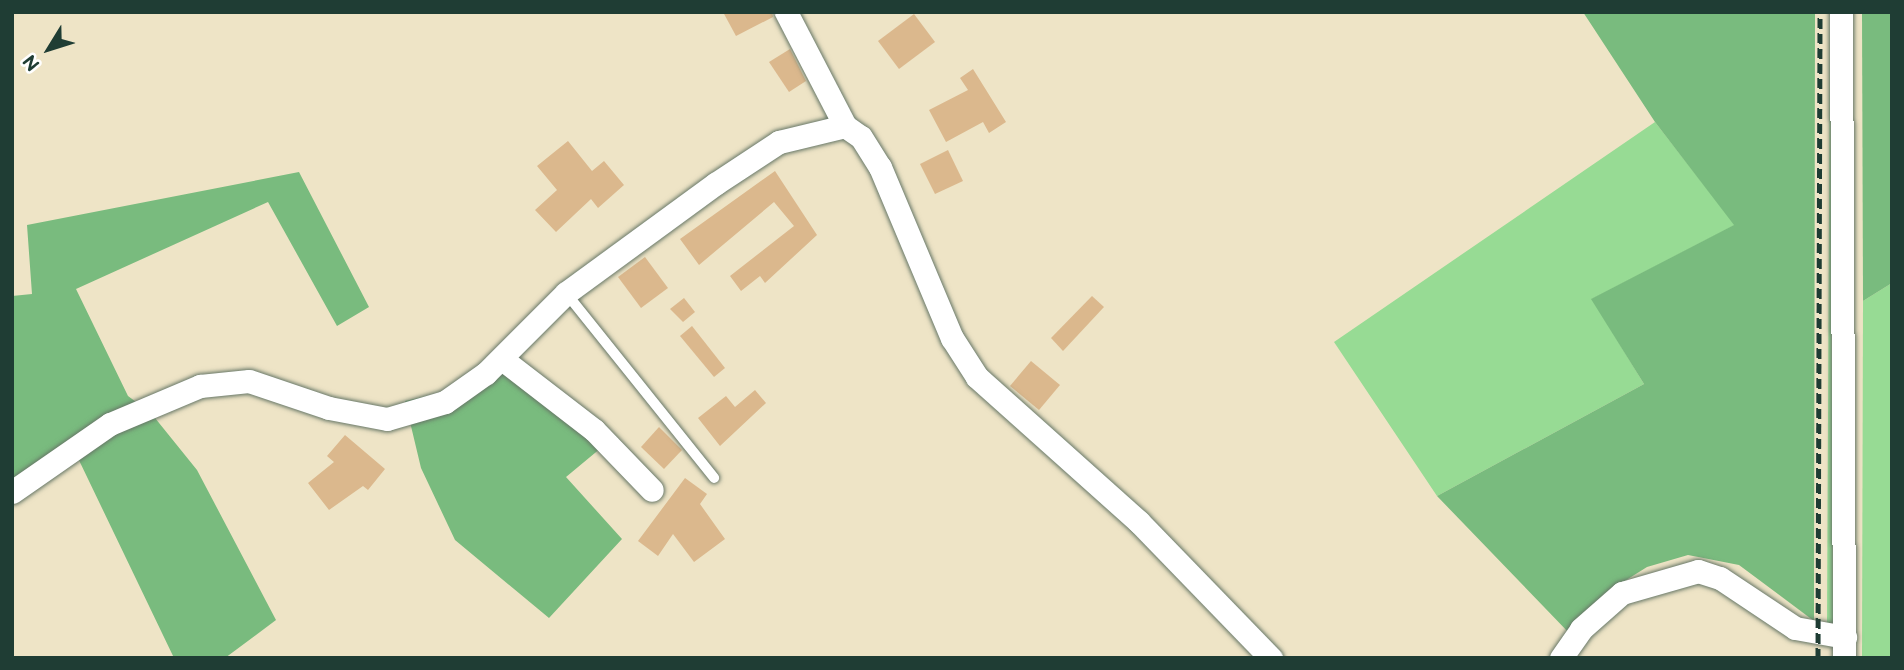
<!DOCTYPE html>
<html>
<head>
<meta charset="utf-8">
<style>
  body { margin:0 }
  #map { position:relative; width:1904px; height:670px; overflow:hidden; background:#eee4c6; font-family:"Balsamiq Sans",sans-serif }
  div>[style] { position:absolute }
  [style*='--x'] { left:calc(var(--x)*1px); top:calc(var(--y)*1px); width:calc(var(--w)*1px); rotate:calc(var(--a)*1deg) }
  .green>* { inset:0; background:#97db94 }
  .forest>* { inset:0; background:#79bb7e }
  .building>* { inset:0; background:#dbb88d }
  .roads { filter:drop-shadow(0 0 2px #677767) drop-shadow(0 0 2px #677767) }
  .lane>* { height:10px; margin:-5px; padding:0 5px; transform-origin:5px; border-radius:5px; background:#fff }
  .street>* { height:23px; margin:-11.5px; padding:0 11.5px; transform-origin:11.5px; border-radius:11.5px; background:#fff }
  .rail>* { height:5px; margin-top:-2.5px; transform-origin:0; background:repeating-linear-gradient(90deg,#1f3d34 0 10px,transparent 0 15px) }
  span { translate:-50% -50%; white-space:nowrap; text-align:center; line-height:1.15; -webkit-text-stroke:5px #fff; paint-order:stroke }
  .frame { position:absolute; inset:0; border:14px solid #1f3d34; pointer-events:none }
  .north { position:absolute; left:14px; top:14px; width:70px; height:70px; -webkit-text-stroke:5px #fff; paint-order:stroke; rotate:232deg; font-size:19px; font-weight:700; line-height:28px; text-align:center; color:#1f3d34 }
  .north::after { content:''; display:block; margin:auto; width:24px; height:32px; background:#1f3d34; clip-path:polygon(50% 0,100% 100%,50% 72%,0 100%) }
</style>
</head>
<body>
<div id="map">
  <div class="green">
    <div style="clip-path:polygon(1830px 12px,1833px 623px,1827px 623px)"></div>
    <div style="clip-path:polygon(1655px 122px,1735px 225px,1592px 299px,1644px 384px,1437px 496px,1334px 342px)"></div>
    <div style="clip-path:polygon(1892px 283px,1892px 658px,1862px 658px,1863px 301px)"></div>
  </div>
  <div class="forest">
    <div style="clip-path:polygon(1583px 12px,1815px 12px,1814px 621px,1739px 565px,1688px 555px,1647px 567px,1604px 594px,1571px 635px,1437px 496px,1644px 384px,1591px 299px,1734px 225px,1655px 122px)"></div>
    <div style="clip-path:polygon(1862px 12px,1892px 12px,1892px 283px,1863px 301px)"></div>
    <div style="clip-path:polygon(299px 172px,369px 307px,337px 326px,268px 202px,76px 289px,128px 396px,151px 413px,197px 470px,276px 620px,225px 658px,174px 658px,76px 454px,12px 501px,12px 296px,32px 294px,27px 225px)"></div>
    <div style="clip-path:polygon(501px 354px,613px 438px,566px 477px,622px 539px,549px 618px,455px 540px,421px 468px,405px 401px,454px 390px)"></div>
  </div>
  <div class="building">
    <div style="clip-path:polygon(723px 12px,772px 12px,773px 17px,736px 36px)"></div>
    <div style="clip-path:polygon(914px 14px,935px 42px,899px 69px,878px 41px)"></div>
    <div style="clip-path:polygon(790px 49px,806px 81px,789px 92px,769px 62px)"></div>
    <div style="clip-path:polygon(973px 69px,1006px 122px,989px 133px,983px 122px,946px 142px,929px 110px,968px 90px,960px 78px)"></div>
    <div style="clip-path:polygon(568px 141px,592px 171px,604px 161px,624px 185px,598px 208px,591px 199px,556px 232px,535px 210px,557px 190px,537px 166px)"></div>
    <div style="clip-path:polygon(948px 150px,963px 181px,935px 194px,920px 164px)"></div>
    <div style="clip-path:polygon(775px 171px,817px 235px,765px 283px,760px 276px,741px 291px,730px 276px,794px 226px,774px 202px,699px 265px,680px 239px)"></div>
    <div style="clip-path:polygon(645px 257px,668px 288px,641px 308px,618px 277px)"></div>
    <div style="clip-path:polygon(1092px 296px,1104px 307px,1063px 351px,1051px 338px)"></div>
    <div style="clip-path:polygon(684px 298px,695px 312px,683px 322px,670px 309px)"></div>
    <div style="clip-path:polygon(692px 326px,725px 368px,714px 377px,680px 336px)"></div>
    <div style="clip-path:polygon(1031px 361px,1060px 385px,1039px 410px,1010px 386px)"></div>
    <div style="clip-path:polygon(755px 390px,766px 403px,720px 446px,698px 418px,726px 396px,735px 407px)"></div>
    <div style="clip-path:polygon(659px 427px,682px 450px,664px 469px,641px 447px)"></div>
    <div style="clip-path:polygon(345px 435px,385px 469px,368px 490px,363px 486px,329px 510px,308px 483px,334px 462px,327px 456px)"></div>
    <div style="clip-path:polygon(685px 478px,707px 494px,700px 504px,725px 539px,694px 562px,673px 534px,658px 556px,638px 541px)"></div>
  </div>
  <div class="roads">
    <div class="lane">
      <div style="--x:566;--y:293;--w:237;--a:51.3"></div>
    </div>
    <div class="street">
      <div style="--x:786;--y:12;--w:128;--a:62.6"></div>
      <div style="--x:1841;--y:12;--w:646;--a:89.73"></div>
      <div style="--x:502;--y:359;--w:116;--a:37.7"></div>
      <div style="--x:594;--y:430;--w:83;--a:46"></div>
      <div style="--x:12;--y:492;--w:119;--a:-34.8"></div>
      <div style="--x:110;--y:424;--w:98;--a:-22.9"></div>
      <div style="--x:200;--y:386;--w:49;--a:-5.8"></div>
      <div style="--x:249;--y:381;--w:84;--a:18.6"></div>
      <div style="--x:329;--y:408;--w:59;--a:10.7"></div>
      <div style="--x:387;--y:419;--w:60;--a:-16.3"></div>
      <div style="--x:445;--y:402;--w:50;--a:-35.3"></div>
      <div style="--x:486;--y:373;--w:113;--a:-45"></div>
      <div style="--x:566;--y:293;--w:185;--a:-36.2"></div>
      <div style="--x:715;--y:184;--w:77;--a:-33.3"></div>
      <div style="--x:779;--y:142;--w:68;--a:-13.6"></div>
      <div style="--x:845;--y:126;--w:19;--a:35"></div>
      <div style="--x:861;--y:137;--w:36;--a:58"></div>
      <div style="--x:880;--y:167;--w:186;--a:67.2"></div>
      <div style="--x:952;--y:338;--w:46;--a:57.3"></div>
      <div style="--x:977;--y:377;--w:217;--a:41.8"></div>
      <div style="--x:1139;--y:522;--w:190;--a:45.9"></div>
      <div style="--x:1561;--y:658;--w:35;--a:-55"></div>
      <div style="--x:1581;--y:629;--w:55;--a:-41.3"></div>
      <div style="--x:1622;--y:593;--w:79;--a:-16.1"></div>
      <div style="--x:1698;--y:571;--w:23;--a:18"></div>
      <div style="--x:1720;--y:578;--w:90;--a:33.7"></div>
      <div style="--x:1795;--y:628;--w:51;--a:10.2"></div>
    </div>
  </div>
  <div class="rail">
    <div style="--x:1818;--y:658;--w:646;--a:-89.82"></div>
  </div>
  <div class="frame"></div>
  <div class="north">N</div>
</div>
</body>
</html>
